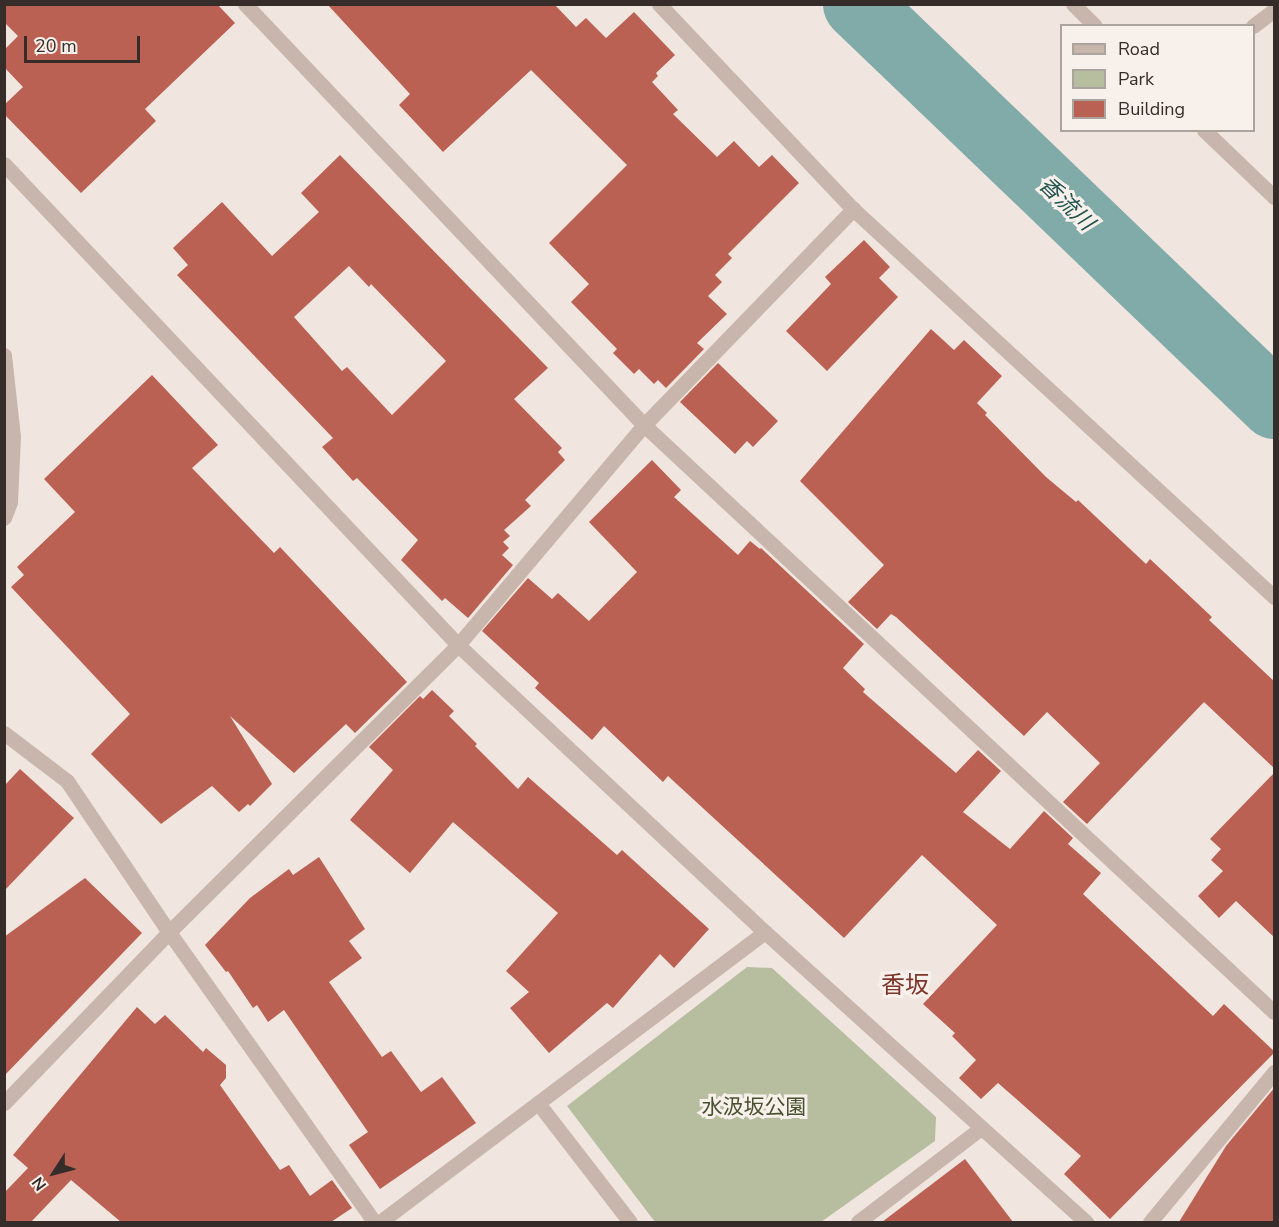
<!DOCTYPE html>
<html>
<head>
<meta charset="utf-8">
<style>
  body { margin:0 }
  #map { position:relative; width:1279px; height:1227px; overflow:hidden; background:#f0e6df; font-family:"Nunito Sans","Noto Sans JP",sans-serif }
  div>[style] { position:absolute }
  [style*='--x'] { left:calc(var(--x)*1px); top:calc(var(--y)*1px); width:calc(var(--w)*1px); rotate:calc(var(--a)*1deg) }
  .green>* { inset:0; background:#b7bea0 }
  .river>* { height:69px; margin:-34.5px; padding:0 34.5px; transform-origin:34.5px; border-radius:34.5px; background:#80aba8 }
  .building>* { inset:0; background:#bb6153 }
  .minor>* { height:15px; margin:-7.5px; padding:0 7.5px; transform-origin:7.5px; border-radius:7.5px; background:#c8b5ac }
  .tertiary>* { height:15px; margin:-7.5px; padding:0 7.5px; transform-origin:7.5px; border-radius:7.5px; background:#c8b5ac }
  span { translate:-50% -50%; white-space:nowrap; text-align:center; line-height:1.15; -webkit-text-stroke:6px #f8f1eb; paint-order:stroke }
  .park-label { font-size:21px; color:#495230 }
  .water-label { font-size:22px; color:#235452; font-style:italic }
  .quarter-label { font-size:24px; color:#7e352b }
  .frame { position:absolute; inset:0; border:6px solid #362d2a; pointer-events:none }
  .legend { position:absolute; left:1060px; top:24px; width:195px; height:108px; box-sizing:border-box; background:#f8f1eb; border:2px solid #aaa39e; margin:0; padding:8px 10px; list-style:none; font-size:18px; color:#362d2a }
  .legend li { display:flex; align-items:center; gap:12px; height:30px }
  .legend b { width:30px; border:2px solid #aaa39e }
  .north { position:absolute; left:24px; top:1143px; width:60px; height:60px; -webkit-text-stroke:4px #f8f1eb; paint-order:stroke; rotate:234deg; font-size:16px; font-weight:700; line-height:24px; text-align:center; color:#362d2a }
  .north::after { content:''; display:block; margin:auto; width:21px; height:27px; background:#362d2a; clip-path:polygon(50% 0,100% 100%,50% 72%,0 100%) }
  .scale { position:absolute; left:24px; top:36px; width:116px; height:27px; box-sizing:border-box; border:3px solid #362d2a; border-top:0; padding-left:8px; font-size:18px; line-height:21px; white-space:nowrap; color:#362d2a; -webkit-text-stroke:4px #f8f1eb; paint-order:stroke }
</style>
</head>
<body>
<div id="map">
  <div class="green">
    <div style="clip-path:polygon(747px 967px,772px 968px,936px 1117px,935px 1141px,821px 1222px,655px 1222px,567px 1106px)"></div>
  </div>
  <div class="river">
    <div style="--x:857;--y:4;--w:578;--a:43.81"></div>
  </div>
  <div class="building">
    <div style="clip-path:polygon(4px 4px,217px 4px,235px 23px,145px 109px,156px 121px,81px 193px,4px 114px,4px 105px,23px 87px,4px 67px,4px 50px,18px 36px,4px 22px)"></div>
    <div style="clip-path:polygon(327px 4px,554px 4px,576px 27px,586px 18px,606px 38px,634px 12px,675px 55px,656px 73px,658px 76px,652px 82px,678px 110px,673px 114px,717px 157px,734px 141px,759px 167px,772px 155px,799px 183px,728px 254px,732px 258px,715px 275px,722px 282px,708px 296px,727px 314px,697px 343px,704px 349px,666px 388px,658px 380px,654px 384px,639px 369px,634px 374px,613px 353px,617px 349px,571px 302px,589px 284px,549px 243px,627px 165px,531px 70px,443px 152px,399px 105px,410px 94px)"></div>
    <div style="clip-path:polygon(evenodd,340px 155px,548px 368px,514px 399px,562px 448px,558px 452px,565px 460px,525px 500px,531px 506px,504px 530px,510px 536px,503px 542px,509px 548px,502px 555px,513px 565px,468px 618px,445px 598px,442px 601px,401px 560px,418px 540px,357px 478px,353px 481px,322px 447px,333px 438px,177px 275px,188px 265px,173px 248px,222px 202px,272px 256px,319px 212px,301px 193px,340px 155px,349px 266px,369px 287px,371px 284px,446px 361px,392px 415px,347px 367px,342px 371px,294px 317px,349px 266px)"></div>
    <div style="clip-path:polygon(864px 240px,890px 267px,879px 278px,898px 297px,827px 371px,786px 331px,831px 284px,825px 277px)"></div>
    <div style="clip-path:polygon(931px 329px,954px 350px,964px 340px,1002px 376px,977px 403px,987px 413px,985px 415px,1046px 477px,1076px 502px,1078px 500px,1146px 564px,1150px 559px,1212px 617px,1209px 620px,1275px 682px,1275px 769px,1204px 702px,1087px 824px,1063px 802px,1100px 763px,1047px 712px,1024px 736px,896px 617px,891px 614px,877px 629px,848px 602px,884px 565px,800px 481px)"></div>
    <div style="clip-path:polygon(718px 363px,778px 421px,753px 447px,747px 441px,735px 454px,680px 402px)"></div>
    <div style="clip-path:polygon(152px 375px,218px 445px,192px 468px,274px 553px,280px 547px,407px 682px,355px 733px,346px 724px,294px 773px,230px 716px,272px 784px,250px 806px,248px 804px,239px 812px,212px 786px,161px 824px,91px 754px,130px 714px,11px 587px,24px 575px,17px 567px,75px 512px,44px 479px)"></div>
    <div style="clip-path:polygon(652px 460px,681px 490px,674px 497px,738px 555px,750px 541px,760px 549px,761px 548px,864px 644px,843px 668px,865px 689px,863px 692px,956px 773px,978px 750px,1001px 771px,963px 812px,1010px 849px,1044px 811px,1073px 838px,1068px 844px,1101px 873px,1083px 894px,1213px 1016px,1224px 1004px,1275px 1052px,1110px 1219px,1064px 1174px,1081px 1156px,998px 1083px,981px 1099px,959px 1078px,976px 1060px,952px 1036px,955px 1033px,923px 1004px,997px 925px,922px 855px,844px 938px,668px 776px,663px 782px,604px 726px,592px 740px,535px 688px,539px 683px,482px 631px,528px 578px,552px 599px,558px 593px,589px 621px,637px 572px,589px 522px)"></div>
    <div style="clip-path:polygon(432px 690px,454px 711px,449px 716px,477px 744px,475px 746px,518px 789px,528px 777px,617px 855px,622px 850px,709px 929px,674px 968px,660px 954px,613px 1008px,607px 1003px,549px 1053px,510px 1008px,529px 992px,506px 971px,558px 913px,453px 822px,410px 873px,350px 820px,393px 770px,369px 747px,420px 696px,423px 699px)"></div>
    <div style="clip-path:polygon(20px 769px,74px 818px,4px 891px,4px 786px)"></div>
    <div style="clip-path:polygon(1275px 772px,1275px 938px,1236px 901px,1219px 918px,1198px 896px,1223px 871px,1211px 860px,1221px 849px,1210px 839px)"></div>
    <div style="clip-path:polygon(319px 857px,365px 929px,349px 941px,362px 958px,329px 982px,382px 1057px,391px 1051px,421px 1092px,442px 1077px,476px 1123px,380px 1189px,349px 1145px,368px 1132px,284px 1010px,268px 1022px,257px 1005px,253px 1008px,228px 971px,226px 972px,205px 945px,250px 898px,289px 869px,293px 875px)"></div>
    <div style="clip-path:polygon(85px 878px,142px 933px,4px 1076px,4px 937px)"></div>
    <div style="clip-path:polygon(137px 1007px,155px 1024px,165px 1015px,203px 1052px,206px 1048px,226px 1065px,226px 1078px,220px 1085px,280px 1170px,289px 1165px,310px 1196px,332px 1180px,352px 1208px,331px 1222px,121px 1222px,71px 1180px,31px 1222px,4px 1222px,4px 1193px,28px 1168px,13px 1155px)"></div>
    <div style="clip-path:polygon(1275px 1087px,1275px 1222px,1179px 1222px,1226px 1146px)"></div>
    <div style="clip-path:polygon(965px 1159px,1013px 1222px,882px 1222px)"></div>
  </div>
  <div class="minor">
    <div style="--x:245;--y:4;--w:580;--a:46.54"></div>
    <div style="--x:644;--y:425;--w:861;--a:42.98"></div>
    <div style="--x:659;--y:4;--w:282;--a:46.6"></div>
    <div style="--x:853;--y:209;--w:573;--a:42.66"></div>
    <div style="--x:1073;--y:4;--w:31;--a:45"></div>
    <div style="--x:1253;--y:26;--w:26;--a:-37"></div>
    <div style="--x:1204;--y:130;--w:97;--a:43.7"></div>
    <div style="--x:4;--y:164;--w:661;--a:46.65"></div>
    <div style="--x:458;--y:645;--w:420;--a:43.1"></div>
    <div style="--x:765;--y:932;--w:433;--a:42.1"></div>
    <div style="--x:4;--y:733;--w:79;--a:37.3"></div>
    <div style="--x:67;--y:781;--w:182;--a:56"></div>
    <div style="--x:169;--y:932;--w:355;--a:54.7"></div>
    <div style="--x:4;--y:1103;--w:238;--a:-46"></div>
    <div style="--x:169;--y:932;--w:407;--a:-44.8"></div>
    <div style="--x:458;--y:645;--w:288;--a:-49.8"></div>
    <div style="--x:644;--y:425;--w:301;--a:-45.9"></div>
    <div style="--x:538;--y:1103;--w:150;--a:52.3"></div>
    <div style="--x:380;--y:1222;--w:482;--a:-37"></div>
    <div style="--x:858;--y:1222;--w:155;--a:-37.4"></div>
    <div style="--x:1150;--y:1222;--w:195;--a:-50.4"></div>
  </div>
  <div class="tertiary">
    <div style="--x:4;--y:355;--w:81;--a:83.7"></div>
    <div style="--x:13;--y:436;--w:66;--a:92.6"></div>
    <div style="--x:10;--y:502;--w:17;--a:111"></div>
  </div>
  <div class="park-label">
    <span style="left:754px;top:1107px">水汲坂公園</span>
  </div>
  <div class="water-label">
    <span style="left:1066px;top:204px;rotate:44deg">香流川</span>
  </div>
  <div class="quarter-label">
    <span style="left:905px;top:986px">香坂</span>
  </div>
  <div class="frame"></div>
  <ul class="legend">
  <li><b style="height:8px;background:#c8b5ac"></b>Road</li>
  <li><b style="height:16px;background:#b7bea0"></b>Park</li>
  <li><b style="height:16px;background:#bb6153"></b>Building</li>
  </ul>
  <div class="north">N</div>
  <div class="scale">20 m</div>
</div>
</body>
</html>
